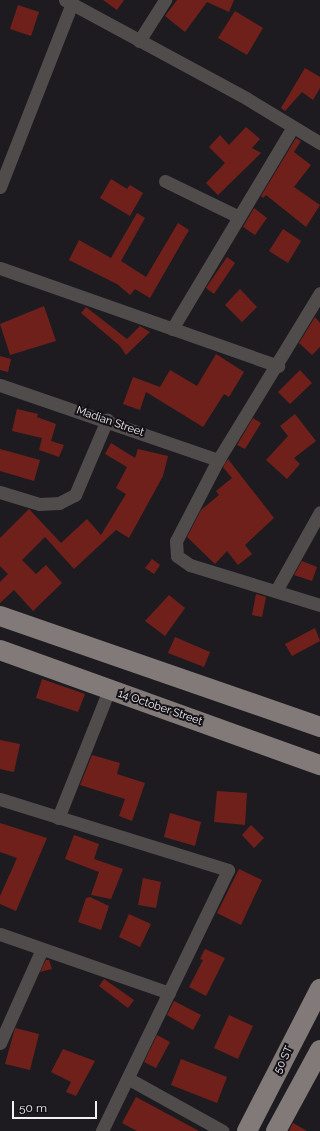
<!DOCTYPE html>
<html>
<head>
<meta charset="utf-8">
<style>
  body { margin:0 }
  #map { position:relative; width:320px; height:1131px; overflow:hidden; background:#1e1b20; font-family:Raleway,sans-serif }
  div>[style] { position:absolute }
  [style*='--x'] { left:calc(var(--x)*1px); top:calc(var(--y)*1px); width:calc(var(--w)*1px); rotate:calc(var(--a)*1deg) }
  .building>* { inset:0; background:#70201a }
  .street>* { height:13px; margin:-6.5px; padding:0 6.5px; transform-origin:6.5px; border-radius:6.5px; background:#4f4c4b }
  .primary>* { height:20px; margin:-10px; padding:0 10px; transform-origin:10px; border-radius:10px; background:#817a79 }
  span { translate:-50% -50%; white-space:nowrap; text-align:center; line-height:1.15; -webkit-text-stroke:4px #151217; paint-order:stroke }
  .street-label { font-size:11px; color:#f2f0f3 }
  .scale { position:absolute; left:12px; top:1101px; width:85px; height:18px; box-sizing:border-box; border:2px solid #f2f0f3; border-top:0; padding-left:5px; font-size:12px; line-height:14px; white-space:nowrap; color:#f2f0f3; -webkit-text-stroke:3px #151217; paint-order:stroke }
</style>
</head>
<body>
<div id="map">
  <div class="building">
    <div style="clip-path:polygon(103px 0,124px 0,117px 10px)"></div>
    <div style="clip-path:polygon(177px 0,234px 0,229px 12px,207px 2px,185px 32px,165px 16px)"></div>
    <div style="clip-path:polygon(18px 5px,39px 12px,31px 36px,10px 29px)"></div>
    <div style="clip-path:polygon(235px 11px,263px 28px,247px 55px,218px 38px)"></div>
    <div style="clip-path:polygon(305px 68px,320px 77px,320px 88px,313px 100px,302px 92px,285px 111px,281px 108px)"></div>
    <div style="clip-path:polygon(246px 127px,260px 139px,252px 148px,261px 153px,218px 195px,206px 183px,225px 163px,209px 147px,220px 135px,229px 145px)"></div>
    <div style="clip-path:polygon(296px 138px,301px 141px,294px 152px,311px 165px,294px 187px,320px 205px,306px 227px,266px 195px,263px 198px,261px 196px)"></div>
    <div style="clip-path:polygon(111px 179px,127px 189px,130px 185px,143px 193px,130px 216px,100px 198px)"></div>
    <div style="clip-path:polygon(254px 208px,267px 218px,255px 235px,243px 227px)"></div>
    <div style="clip-path:polygon(137px 213px,145px 218px,121px 261px,146px 277px,178px 223px,189px 230px,150px 298px,135px 289px,130px 295px,117px 284px,69px 260px,79px 240px,111px 258px)"></div>
    <div style="clip-path:polygon(283px 229px,301px 241px,288px 263px,269px 251px)"></div>
    <div style="clip-path:polygon(227px 257px,235px 263px,214px 294px,206px 288px)"></div>
    <div style="clip-path:polygon(240px 289px,257px 307px,242px 322px,225px 305px)"></div>
    <div style="clip-path:polygon(44px 306px,56px 341px,10px 355px,0 324px)"></div>
    <div style="clip-path:polygon(86px 307px,127px 339px,140px 326px,150px 332px,126px 355px,120px 346px,81px 313px)"></div>
    <div style="clip-path:polygon(315px 317px,320px 323px,320px 347px,312px 355px,299px 343px)"></div>
    <div style="clip-path:polygon(216px 354px,244px 372px,229px 397px,224px 394px,203px 427px,146px 392px,140px 410px,123px 404px,133px 377px,160px 387px,170px 370px,197px 386px)"></div>
    <div style="clip-path:polygon(0 356px,11px 359px,8px 372px,0 370px)"></div>
    <div style="clip-path:polygon(300px 370px,312px 383px,290px 404px,278px 392px)"></div>
    <div style="clip-path:polygon(17px 409px,38px 414px,37px 417px,56px 424px,51px 441px,64px 445px,59px 457px,39px 450px,42px 438px,12px 431px)"></div>
    <div style="clip-path:polygon(295px 414px,316px 441px,294px 458px,300px 464px,287px 479px,266px 460px,288px 436px,280px 426px)"></div>
    <div style="clip-path:polygon(253px 418px,261px 423px,245px 449px,237px 445px)"></div>
    <div style="clip-path:polygon(111px 443px,135px 458px,138px 449px,168px 456px,163px 476px,129px 538px,116px 530px,74px 569px,45px 537px,22px 560px,36px 574px,46px 565px,62px 583px,33px 611px,14px 590px,0 603px,0 582px,8px 574px,0 566px,0 538px,29px 509px,61px 543px,87px 519px,101px 535px,126px 494px,116px 488px,127px 467px,105px 454px)"></div>
    <div style="clip-path:polygon(0 449px,40px 460px,34px 481px,0 471px)"></div>
    <div style="clip-path:polygon(228px 459px,274px 518px,245px 545px,252px 554px,238px 565px,227px 551px,215px 564px,187px 537px,201px 510px,219px 495px,216px 491px,232px 478px,223px 467px)"></div>
    <div style="clip-path:polygon(152px 559px,160px 565px,154px 574px,145px 568px)"></div>
    <div style="clip-path:polygon(302px 561px,317px 567px,312px 581px,294px 575px)"></div>
    <div style="clip-path:polygon(256px 594px,266px 597px,262px 617px,252px 615px)"></div>
    <div style="clip-path:polygon(169px 595px,185px 608px,165px 636px,145px 621px)"></div>
    <div style="clip-path:polygon(315px 628px,320px 641px,292px 656px,285px 644px)"></div>
    <div style="clip-path:polygon(175px 637px,210px 652px,204px 667px,168px 653px)"></div>
    <div style="clip-path:polygon(42px 679px,85px 694px,78px 712px,36px 698px)"></div>
    <div style="clip-path:polygon(0 740px,20px 744px,14px 772px,0 769px)"></div>
    <div style="clip-path:polygon(92px 755px,120px 763px,117px 774px,145px 783px,132px 821px,119px 816px,125px 799px,80px 785px)"></div>
    <div style="clip-path:polygon(217px 791px,247px 793px,245px 825px,214px 822px)"></div>
    <div style="clip-path:polygon(170px 813px,201px 822px,195px 846px,164px 837px)"></div>
    <div style="clip-path:polygon(0 823px,47px 838px,16px 911px,0 904px,0 896px,17px 858px,0 852px)"></div>
    <div style="clip-path:polygon(251px 825px,264px 838px,254px 848px,242px 835px)"></div>
    <div style="clip-path:polygon(74px 835px,99px 844px,94px 859px,123px 869px,111px 899px,91px 895px,99px 872px,65px 859px)"></div>
    <div style="clip-path:polygon(239px 869px,262px 880px,241px 925px,217px 913px)"></div>
    <div style="clip-path:polygon(143px 878px,161px 882px,156px 908px,138px 905px)"></div>
    <div style="clip-path:polygon(90px 897px,109px 906px,101px 930px,78px 922px,86px 898px)"></div>
    <div style="clip-path:polygon(129px 914px,151px 924px,140px 947px,119px 937px)"></div>
    <div style="clip-path:polygon(205px 949px,225px 958px,206px 996px,189px 987px,203px 960px,200px 959px)"></div>
    <div style="clip-path:polygon(46px 960px,49px 960px,52px 969px,40px 972px)"></div>
    <div style="clip-path:polygon(104px 979px,134px 1000px,128px 1008px,99px 986px)"></div>
    <div style="clip-path:polygon(174px 1001px,201px 1015px,193px 1030px,167px 1015px)"></div>
    <div style="clip-path:polygon(229px 1015px,253px 1026px,238px 1059px,214px 1048px)"></div>
    <div style="clip-path:polygon(15px 1028px,39px 1034px,30px 1070px,5px 1064px)"></div>
    <div style="clip-path:polygon(157px 1035px,170px 1042px,156px 1068px,144px 1062px)"></div>
    <div style="clip-path:polygon(63px 1049px,95px 1061px,76px 1096px,66px 1092px,71px 1082px,51px 1072px)"></div>
    <div style="clip-path:polygon(181px 1059px,227px 1077px,217px 1103px,171px 1085px)"></div>
    <div style="clip-path:polygon(136px 1097px,199px 1131px,137px 1131px,122px 1123px)"></div>
    <div style="clip-path:polygon(293px 1123px,307px 1131px,289px 1131px)"></div>
  </div>
  <div class="street">
    <div style="--x:65;--y:0;--w:206;--a:28.4"></div>
    <div style="--x:246;--y:98;--w:87;--a:31.3"></div>
    <div style="--x:139;--y:41;--w:49;--a:-57.6"></div>
    <div style="--x:165;--y:181;--w:82;--a:25.9"></div>
    <div style="--x:0;--y:187;--w:198;--a:-68.6"></div>
    <div style="--x:0;--y:268;--w:295;--a:19.4"></div>
    <div style="--x:320;--y:293;--w:196;--a:121.4"></div>
    <div style="--x:218;--y:460;--w:91;--a:117.4"></div>
    <div style="--x:176;--y:541;--w:15;--a:86"></div>
    <div style="--x:177;--y:556;--w:16;--a:35"></div>
    <div style="--x:190;--y:565;--w:136;--a:17.1"></div>
    <div style="--x:172;--y:329;--w:235;--a:-59.1"></div>
    <div style="--x:0;--y:385;--w:231;--a:19"></div>
    <div style="--x:0;--y:492;--w:41;--a:17.1"></div>
    <div style="--x:39;--y:504;--w:20;--a:-3"></div>
    <div style="--x:59;--y:503;--w:18;--a:-27"></div>
    <div style="--x:75;--y:495;--w:82;--a:-66.9"></div>
    <div style="--x:276;--y:591;--w:90;--a:-60.9"></div>
    <div style="--x:0;--y:799;--w:239;--a:17.3"></div>
    <div style="--x:228;--y:870;--w:290;--a:115.8"></div>
    <div style="--x:58;--y:818;--w:138;--a:-68.3"></div>
    <div style="--x:0;--y:934;--w:179;--a:19.2"></div>
    <div style="--x:0;--y:1043;--w:103;--a:-65.9"></div>
    <div style="--x:129;--y:1079;--w:107;--a:29"></div>
  </div>
  <div class="primary">
    <div style="--x:0;--y:616;--w:339;--a:19.1"></div>
    <div style="--x:0;--y:650;--w:340;--a:19.8"></div>
    <div style="--x:247;--y:1131;--w:160;--a:-62.8"></div>
    <div style="--x:276;--y:1131;--w:92;--a:-61.5"></div>
  </div>
  <div class="street-label">
    <span style="left:110px;top:422px;rotate:19deg">Madian Street</span>
    <span style="left:160px;top:708px;rotate:19deg">14 October Street</span>
    <span style="left:284px;top:1060px;rotate:-64deg">50 ST</span>
  </div>
  <div class="scale">50 m</div>
</div>
</body>
</html>
